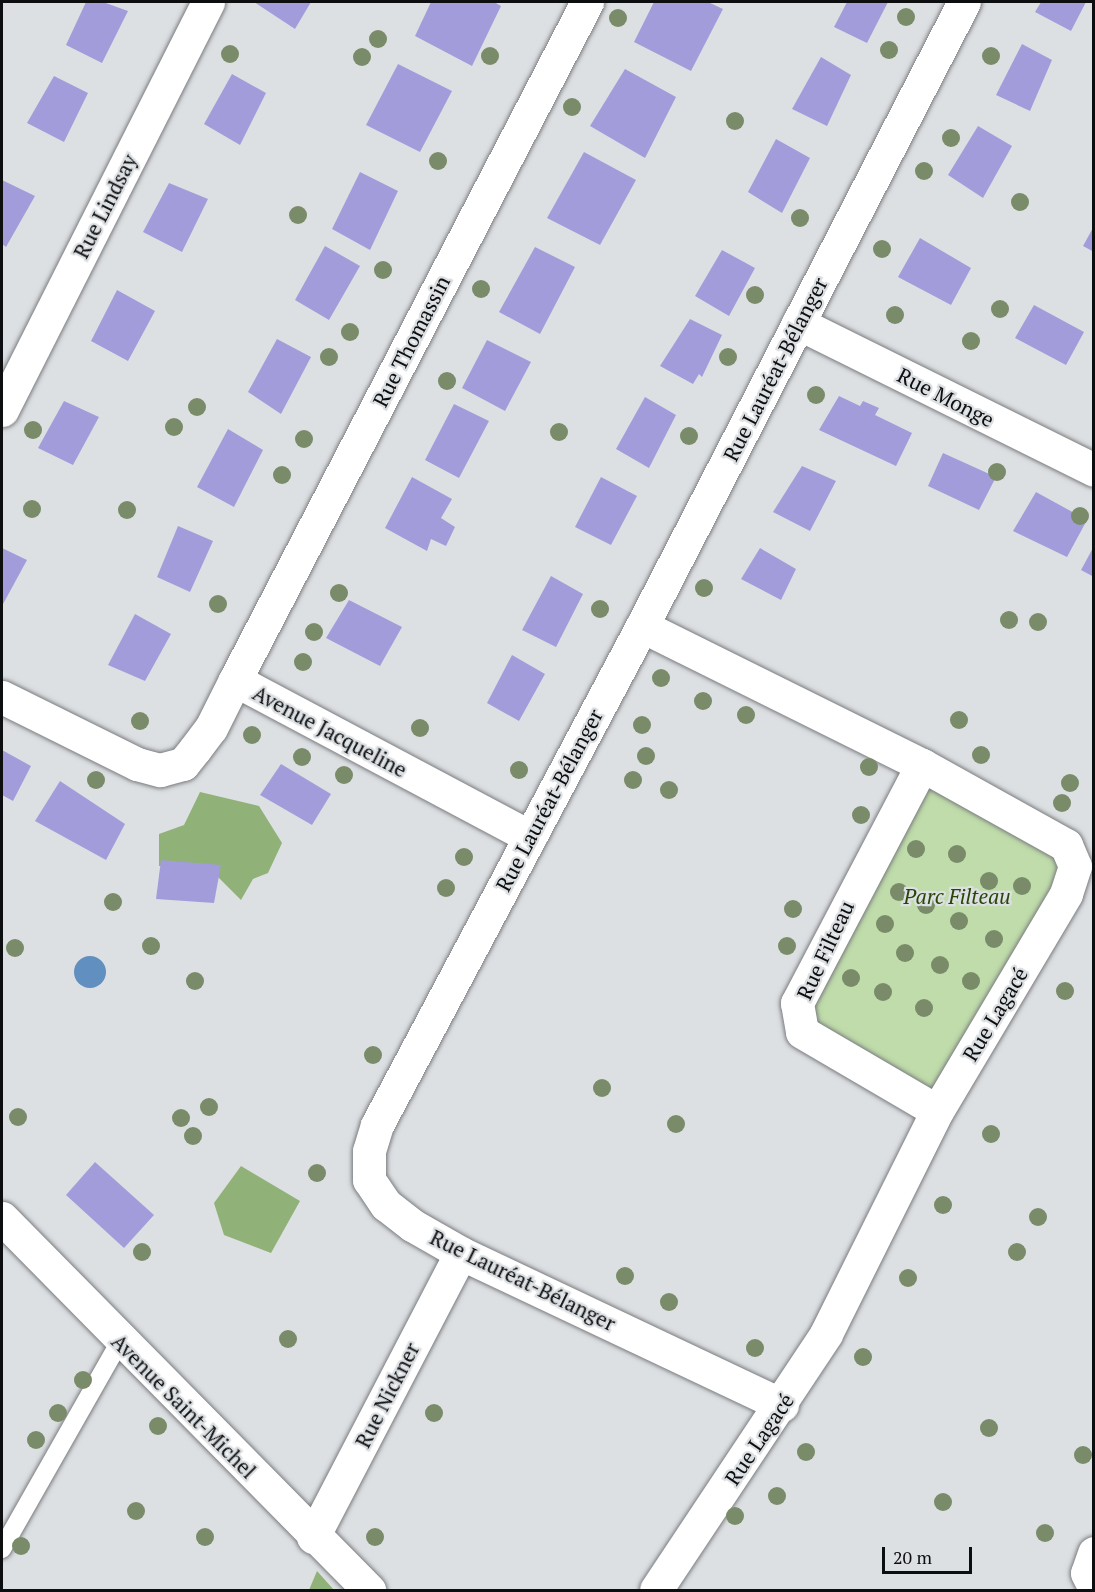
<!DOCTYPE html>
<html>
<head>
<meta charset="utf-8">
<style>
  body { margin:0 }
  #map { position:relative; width:1095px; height:1592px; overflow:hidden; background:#dde0e3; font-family:"PT Serif",serif }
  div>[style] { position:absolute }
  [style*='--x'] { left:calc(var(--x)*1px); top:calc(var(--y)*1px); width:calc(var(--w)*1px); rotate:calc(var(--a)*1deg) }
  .green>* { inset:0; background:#bfdcaa }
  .forest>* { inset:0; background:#90b177 }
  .water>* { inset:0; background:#6190c0 }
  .round { border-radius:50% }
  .building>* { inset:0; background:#a29dda }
  .roads { filter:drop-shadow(0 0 2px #7a7c7f) drop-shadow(0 0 2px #7a7c7f) }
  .lane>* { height:18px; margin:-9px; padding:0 9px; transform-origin:9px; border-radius:9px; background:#fff }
  .street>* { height:33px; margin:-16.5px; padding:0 16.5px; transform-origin:16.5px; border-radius:16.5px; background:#fff }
  .trees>* { width:18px; height:18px; margin:-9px; border-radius:50%; background:#798b69 }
  span { translate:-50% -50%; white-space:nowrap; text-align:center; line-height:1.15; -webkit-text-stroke:4.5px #dde0e3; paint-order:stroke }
  .street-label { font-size:21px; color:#0d0e0f }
  .park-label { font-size:21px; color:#284605; font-style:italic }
  .frame { position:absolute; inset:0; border:3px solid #0d0e0f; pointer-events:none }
  .scale { position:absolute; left:882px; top:1547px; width:90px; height:27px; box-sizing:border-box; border:3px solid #0d0e0f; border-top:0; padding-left:8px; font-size:18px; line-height:21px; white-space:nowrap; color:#0d0e0f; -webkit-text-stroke:4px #dde0e3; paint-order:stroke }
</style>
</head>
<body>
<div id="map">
  <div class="green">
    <div style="clip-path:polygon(922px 765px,1075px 866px,937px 1111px,802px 1032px,810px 972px)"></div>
  </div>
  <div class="forest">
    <div style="clip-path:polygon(200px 792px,259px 806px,282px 843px,268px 873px,253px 879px,241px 900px,208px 867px,159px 866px,159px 834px,184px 825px)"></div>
    <div style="clip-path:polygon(241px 1166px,300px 1201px,271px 1253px,224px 1235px,214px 1203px)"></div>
    <div style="clip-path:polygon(317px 1571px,334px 1590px,309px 1590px)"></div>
  </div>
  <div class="water">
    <div class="round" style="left:74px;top:956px;width:32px;height:32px"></div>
  </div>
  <div class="building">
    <div style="clip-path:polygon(86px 2px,103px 2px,128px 11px,102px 63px,66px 45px)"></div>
    <div style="clip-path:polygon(254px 2px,311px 2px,295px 29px)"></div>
    <div style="clip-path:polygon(431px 2px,494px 2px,501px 6px,472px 66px,415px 36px)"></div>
    <div style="clip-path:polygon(654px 2px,708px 2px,723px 9px,691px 71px,634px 42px)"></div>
    <div style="clip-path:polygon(847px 2px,888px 2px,867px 43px,834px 27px)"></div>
    <div style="clip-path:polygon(1041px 2px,1086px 2px,1071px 31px,1035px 12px)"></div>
    <div style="clip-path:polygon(1022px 44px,1052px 60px,1030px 111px,996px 95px)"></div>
    <div style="clip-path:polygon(821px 57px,851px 75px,827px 126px,792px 109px)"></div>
    <div style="clip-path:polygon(398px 64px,452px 91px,420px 152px,366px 125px)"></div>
    <div style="clip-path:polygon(625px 69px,676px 97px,645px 158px,590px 126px)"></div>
    <div style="clip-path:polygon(232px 74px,266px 93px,240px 145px,204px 124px)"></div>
    <div style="clip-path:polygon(54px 76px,88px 93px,64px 142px,27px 123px)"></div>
    <div style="clip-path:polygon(978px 126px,1012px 146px,983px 198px,948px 175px)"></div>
    <div style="clip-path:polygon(776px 139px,810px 158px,782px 213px,748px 192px)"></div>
    <div style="clip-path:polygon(584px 152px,636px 180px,600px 245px,547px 218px)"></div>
    <div style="clip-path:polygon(360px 172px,398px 191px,370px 250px,332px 229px)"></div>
    <div style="clip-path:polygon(2px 180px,35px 196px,6px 247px,2px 244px)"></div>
    <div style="clip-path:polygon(169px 183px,208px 199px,182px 252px,143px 232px)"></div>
    <div style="clip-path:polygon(1094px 226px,1094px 252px,1083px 246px)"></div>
    <div style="clip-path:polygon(920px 238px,971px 268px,951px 305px,898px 277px)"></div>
    <div style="clip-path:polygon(325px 246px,360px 266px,329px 320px,295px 300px)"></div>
    <div style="clip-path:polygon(535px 247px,575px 267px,540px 334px,499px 312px)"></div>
    <div style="clip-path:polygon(722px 250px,755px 268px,729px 316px,695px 296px)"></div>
    <div style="clip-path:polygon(117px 290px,155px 311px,128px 361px,91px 341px)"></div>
    <div style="clip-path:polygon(1034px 305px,1084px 332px,1066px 365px,1015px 338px)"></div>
    <div style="clip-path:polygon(690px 319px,722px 335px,702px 377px,699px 374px,693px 384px,660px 366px)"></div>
    <div style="clip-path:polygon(277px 339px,311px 357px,281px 414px,248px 392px)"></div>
    <div style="clip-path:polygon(487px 340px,531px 362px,505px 411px,462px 388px)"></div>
    <div style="clip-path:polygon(839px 396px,860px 406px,863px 401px,879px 408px,875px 415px,912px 433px,896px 466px,819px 430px)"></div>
    <div style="clip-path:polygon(645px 397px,676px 415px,649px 468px,616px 449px)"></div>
    <div style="clip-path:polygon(64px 401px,99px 417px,73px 465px,38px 448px)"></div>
    <div style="clip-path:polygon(454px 404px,489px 421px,459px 478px,425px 460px)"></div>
    <div style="clip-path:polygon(228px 429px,263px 450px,234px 507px,197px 487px)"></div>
    <div style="clip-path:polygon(943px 453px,996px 477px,979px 510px,928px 486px)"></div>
    <div style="clip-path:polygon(802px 466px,836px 481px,810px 531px,773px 512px)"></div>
    <div style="clip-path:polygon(412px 477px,452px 499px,441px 518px,455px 527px,446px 546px,431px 539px,427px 551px,385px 528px)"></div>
    <div style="clip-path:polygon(601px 477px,637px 496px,611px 545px,575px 527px)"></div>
    <div style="clip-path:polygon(1036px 492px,1087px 520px,1067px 557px,1013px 531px)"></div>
    <div style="clip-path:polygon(178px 526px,213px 541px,190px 592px,157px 577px)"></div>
    <div style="clip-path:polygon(1094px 546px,1094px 577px,1081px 570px)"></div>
    <div style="clip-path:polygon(2px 548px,27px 560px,2px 606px)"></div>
    <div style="clip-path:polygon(760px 548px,796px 569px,781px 600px,741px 579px)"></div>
    <div style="clip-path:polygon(551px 576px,583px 594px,556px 647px,522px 630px)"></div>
    <div style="clip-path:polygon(349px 600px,402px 627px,380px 666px,326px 638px)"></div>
    <div style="clip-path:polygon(135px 614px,171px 634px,145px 681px,108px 665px)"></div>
    <div style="clip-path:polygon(512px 655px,545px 674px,519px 721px,487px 703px)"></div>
    <div style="clip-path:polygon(2px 750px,31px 766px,13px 801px,2px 795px)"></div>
    <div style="clip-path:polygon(281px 764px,331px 794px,312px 825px,260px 795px)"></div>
    <div style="clip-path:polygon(60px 781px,125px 824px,106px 860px,35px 821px)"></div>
    <div style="clip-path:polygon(161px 860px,221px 865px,214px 903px,156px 899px)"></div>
    <div style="clip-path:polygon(95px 1162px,154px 1215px,124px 1248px,66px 1195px)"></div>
  </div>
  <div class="roads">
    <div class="lane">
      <div style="--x:2;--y:1549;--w:239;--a:-60.4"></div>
    </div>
    <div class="street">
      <div style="--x:798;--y:323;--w:330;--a:26.4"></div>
      <div style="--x:2;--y:410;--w:457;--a:-63.2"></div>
      <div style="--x:642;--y:626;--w:313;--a:26.4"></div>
      <div style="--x:922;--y:765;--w:165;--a:29.1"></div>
      <div style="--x:1066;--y:845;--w:23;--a:67"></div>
      <div style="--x:1075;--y:866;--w:29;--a:108"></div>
      <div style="--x:1066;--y:894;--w:252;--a:120.7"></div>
      <div style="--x:937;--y:1111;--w:249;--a:116.5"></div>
      <div style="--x:826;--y:1334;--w:307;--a:123.6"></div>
      <div style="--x:235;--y:680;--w:764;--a:-62.56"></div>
      <div style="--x:2;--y:697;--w:151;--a:26.4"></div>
      <div style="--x:137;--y:764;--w:24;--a:15"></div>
      <div style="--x:160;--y:770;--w:24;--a:-15"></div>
      <div style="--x:183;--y:764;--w:19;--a:-51"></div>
      <div style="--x:195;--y:749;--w:26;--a:-53"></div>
      <div style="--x:211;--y:728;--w:54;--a:-63.4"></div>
      <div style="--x:235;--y:680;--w:334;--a:28"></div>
      <div style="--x:922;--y:765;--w:269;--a:117.7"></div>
      <div style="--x:797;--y:1003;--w:29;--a:80"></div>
      <div style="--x:802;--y:1032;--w:156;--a:30.3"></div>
      <div style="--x:2;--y:1218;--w:523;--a:45.39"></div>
      <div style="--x:782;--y:1405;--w:355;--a:-154.7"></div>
      <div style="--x:461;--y:1253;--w:56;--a:-150.3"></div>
      <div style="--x:412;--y:1225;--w:33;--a:-142"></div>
      <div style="--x:386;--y:1205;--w:30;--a:-124"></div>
      <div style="--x:369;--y:1180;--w:29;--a:-90"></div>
      <div style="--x:369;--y:1151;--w:27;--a:-73"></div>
      <div style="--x:377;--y:1125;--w:565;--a:-62.03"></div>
      <div style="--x:642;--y:626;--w:702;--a:-62.71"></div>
      <div style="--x:313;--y:1537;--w:320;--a:-62.5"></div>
      <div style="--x:1094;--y:1553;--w:21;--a:109"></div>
      <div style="--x:1087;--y:1573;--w:16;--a:63"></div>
    </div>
  </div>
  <div class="trees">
    <div style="left:906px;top:17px"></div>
    <div style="left:618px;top:18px"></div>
    <div style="left:378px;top:39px"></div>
    <div style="left:889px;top:50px"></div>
    <div style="left:230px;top:54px"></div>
    <div style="left:490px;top:56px"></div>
    <div style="left:991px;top:56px"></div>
    <div style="left:362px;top:57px"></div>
    <div style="left:572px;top:107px"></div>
    <div style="left:735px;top:121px"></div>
    <div style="left:951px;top:138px"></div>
    <div style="left:438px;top:161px"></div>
    <div style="left:924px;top:171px"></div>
    <div style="left:1020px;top:202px"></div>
    <div style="left:298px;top:215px"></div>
    <div style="left:800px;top:218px"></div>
    <div style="left:882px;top:249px"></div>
    <div style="left:383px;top:270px"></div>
    <div style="left:481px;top:289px"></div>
    <div style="left:755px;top:295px"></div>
    <div style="left:1000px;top:309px"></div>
    <div style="left:895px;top:315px"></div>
    <div style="left:350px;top:332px"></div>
    <div style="left:971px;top:341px"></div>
    <div style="left:329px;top:357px"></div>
    <div style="left:728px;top:357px"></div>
    <div style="left:447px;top:381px"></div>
    <div style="left:816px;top:395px"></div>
    <div style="left:197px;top:407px"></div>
    <div style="left:174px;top:427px"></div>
    <div style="left:33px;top:430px"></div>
    <div style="left:559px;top:432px"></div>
    <div style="left:689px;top:436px"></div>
    <div style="left:304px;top:439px"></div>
    <div style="left:997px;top:472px"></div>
    <div style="left:282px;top:475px"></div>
    <div style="left:32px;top:509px"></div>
    <div style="left:127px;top:510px"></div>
    <div style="left:1080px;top:516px"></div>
    <div style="left:704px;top:588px"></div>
    <div style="left:339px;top:593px"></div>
    <div style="left:218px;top:604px"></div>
    <div style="left:600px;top:609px"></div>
    <div style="left:1009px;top:620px"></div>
    <div style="left:1038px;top:622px"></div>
    <div style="left:314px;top:632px"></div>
    <div style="left:303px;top:662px"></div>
    <div style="left:661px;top:678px"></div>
    <div style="left:703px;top:701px"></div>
    <div style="left:746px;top:715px"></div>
    <div style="left:959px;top:720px"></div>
    <div style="left:140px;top:721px"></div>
    <div style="left:642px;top:725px"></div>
    <div style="left:420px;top:728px"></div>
    <div style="left:252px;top:735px"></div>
    <div style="left:981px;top:755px"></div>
    <div style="left:646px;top:756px"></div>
    <div style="left:302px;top:757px"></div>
    <div style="left:869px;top:767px"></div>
    <div style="left:519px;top:770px"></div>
    <div style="left:344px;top:775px"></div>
    <div style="left:96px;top:780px"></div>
    <div style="left:633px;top:780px"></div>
    <div style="left:1070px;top:783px"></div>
    <div style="left:669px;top:790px"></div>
    <div style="left:1062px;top:803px"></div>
    <div style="left:861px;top:815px"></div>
    <div style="left:916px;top:849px"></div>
    <div style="left:957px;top:854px"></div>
    <div style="left:464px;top:857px"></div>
    <div style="left:989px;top:881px"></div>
    <div style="left:1022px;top:886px"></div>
    <div style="left:446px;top:888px"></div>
    <div style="left:899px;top:892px"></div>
    <div style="left:113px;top:902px"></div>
    <div style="left:926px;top:905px"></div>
    <div style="left:793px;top:909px"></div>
    <div style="left:959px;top:921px"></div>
    <div style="left:885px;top:924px"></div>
    <div style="left:994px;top:939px"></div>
    <div style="left:151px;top:946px"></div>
    <div style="left:787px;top:946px"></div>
    <div style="left:15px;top:948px"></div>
    <div style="left:905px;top:953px"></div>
    <div style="left:940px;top:965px"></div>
    <div style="left:851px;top:978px"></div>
    <div style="left:195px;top:981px"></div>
    <div style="left:971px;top:981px"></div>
    <div style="left:1065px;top:991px"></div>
    <div style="left:883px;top:992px"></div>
    <div style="left:924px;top:1008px"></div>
    <div style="left:373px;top:1055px"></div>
    <div style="left:602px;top:1088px"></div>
    <div style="left:209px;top:1107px"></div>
    <div style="left:18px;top:1117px"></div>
    <div style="left:181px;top:1118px"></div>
    <div style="left:676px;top:1124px"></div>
    <div style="left:991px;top:1134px"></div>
    <div style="left:193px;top:1136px"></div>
    <div style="left:317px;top:1173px"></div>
    <div style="left:943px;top:1205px"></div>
    <div style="left:1038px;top:1217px"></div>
    <div style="left:142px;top:1252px"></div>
    <div style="left:1017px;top:1252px"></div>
    <div style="left:625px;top:1276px"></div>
    <div style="left:908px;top:1278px"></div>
    <div style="left:669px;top:1302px"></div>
    <div style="left:288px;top:1339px"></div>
    <div style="left:755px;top:1348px"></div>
    <div style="left:863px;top:1357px"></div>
    <div style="left:83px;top:1380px"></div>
    <div style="left:58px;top:1413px"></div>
    <div style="left:434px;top:1413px"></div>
    <div style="left:158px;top:1426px"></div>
    <div style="left:989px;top:1428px"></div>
    <div style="left:36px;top:1440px"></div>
    <div style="left:806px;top:1452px"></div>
    <div style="left:1083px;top:1455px"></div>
    <div style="left:777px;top:1496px"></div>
    <div style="left:943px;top:1502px"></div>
    <div style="left:136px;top:1511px"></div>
    <div style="left:735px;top:1516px"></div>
    <div style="left:1045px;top:1533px"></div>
    <div style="left:205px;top:1537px"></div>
    <div style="left:375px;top:1537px"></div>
    <div style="left:21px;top:1546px"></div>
  </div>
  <div class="street-label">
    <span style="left:105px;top:206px;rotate:-63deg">Rue Lindsay</span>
    <span style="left:411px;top:341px;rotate:-63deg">Rue Thomassin</span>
    <span style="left:775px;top:369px;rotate:-63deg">Rue Lauréat-Bélanger</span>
    <span style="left:946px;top:397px;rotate:27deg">Rue Monge</span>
    <span style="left:330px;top:731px;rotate:28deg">Avenue Jacqueline</span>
    <span style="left:549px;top:800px;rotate:-62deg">Rue Lauréat-Bélanger</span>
    <span style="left:825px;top:950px;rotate:-65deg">Rue Filteau</span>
    <span style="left:995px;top:1014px;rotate:-59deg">Rue Lagacé</span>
    <span style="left:523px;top:1280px;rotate:26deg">Rue Lauréat-Bélanger</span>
    <span style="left:387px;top:1395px;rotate:-63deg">Rue Nickner</span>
    <span style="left:184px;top:1406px;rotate:45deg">Avenue Saint-Michel</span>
    <span style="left:759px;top:1439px;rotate:-56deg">Rue Lagacé</span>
  </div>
  <div class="park-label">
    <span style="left:957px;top:896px">Parc Filteau</span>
  </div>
  <div class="frame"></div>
  <div class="scale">20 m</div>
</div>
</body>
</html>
